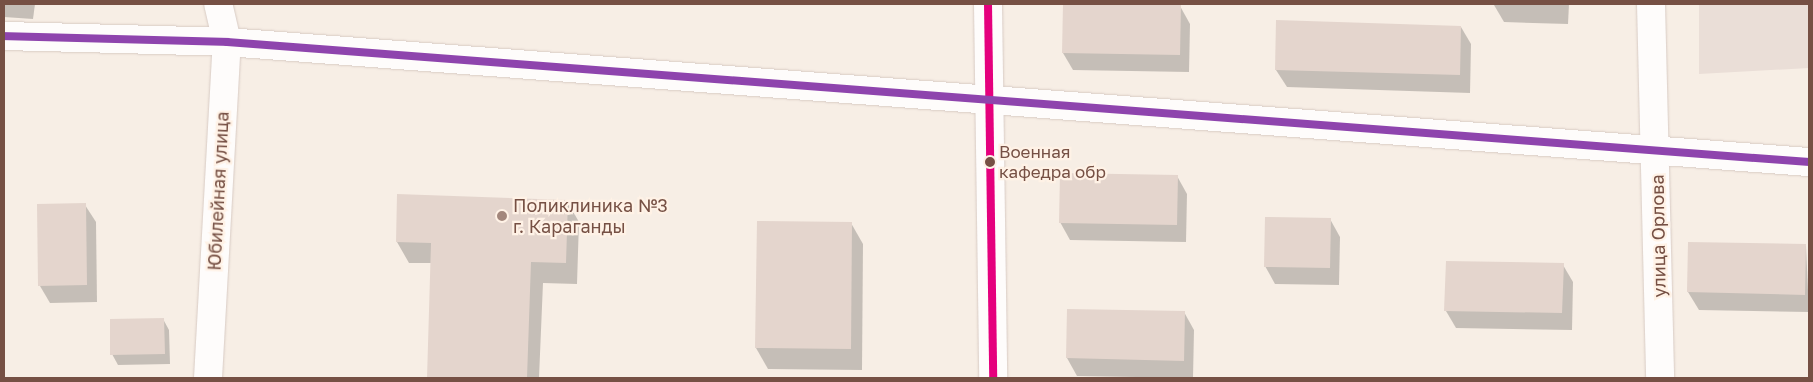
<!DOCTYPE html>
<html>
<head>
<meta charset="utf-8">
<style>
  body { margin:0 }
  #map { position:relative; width:1813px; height:382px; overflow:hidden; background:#f7eee5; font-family:"Golos Text",sans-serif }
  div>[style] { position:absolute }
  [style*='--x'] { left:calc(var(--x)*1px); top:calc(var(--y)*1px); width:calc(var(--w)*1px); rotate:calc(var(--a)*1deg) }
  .industrial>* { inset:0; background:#eaded7 }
  .shadow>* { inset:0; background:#0003 }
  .building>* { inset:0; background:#e4d5cd }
  .roads { filter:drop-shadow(0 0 1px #d8cbc4) drop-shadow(0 0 1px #d8cbc4) }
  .minor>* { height:28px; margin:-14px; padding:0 14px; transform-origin:14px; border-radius:14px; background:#fefcfb }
  .tertiary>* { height:28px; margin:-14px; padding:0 14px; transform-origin:14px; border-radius:14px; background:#fefcfb }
  .bus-1>* { height:8px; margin:-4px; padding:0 4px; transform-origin:4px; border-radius:4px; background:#e5007d }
  .bus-2>* { height:8px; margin:-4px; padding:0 4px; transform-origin:4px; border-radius:4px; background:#8e44ad }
  .dots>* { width:14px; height:14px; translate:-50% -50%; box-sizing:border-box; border:2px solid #fff2e6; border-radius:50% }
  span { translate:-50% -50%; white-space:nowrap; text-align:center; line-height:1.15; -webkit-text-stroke:4.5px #fff2e6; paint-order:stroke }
  .bus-label { font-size:17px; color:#765044 }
  .left { translate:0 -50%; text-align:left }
  .street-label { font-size:18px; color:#765044 }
  .poi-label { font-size:18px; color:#765044 }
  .frame { position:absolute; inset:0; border:5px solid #765044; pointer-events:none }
</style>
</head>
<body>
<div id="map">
  <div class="industrial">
    <div style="clip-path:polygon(1699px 4px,1809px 4px,1809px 68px,1699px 74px)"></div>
  </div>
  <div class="shadow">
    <div style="clip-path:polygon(4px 4px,35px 4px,33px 19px,4px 17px)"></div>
    <div style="clip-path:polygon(1064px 4px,1180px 6px,1190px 24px,1189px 72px,1073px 70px,1063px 53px)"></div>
    <div style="clip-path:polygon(1569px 4px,1568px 24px,1504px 22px,1494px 5px)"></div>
    <div style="clip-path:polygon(1461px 27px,1471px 44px,1470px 93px,1287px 87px,1276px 70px)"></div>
    <div style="clip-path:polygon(1177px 176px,1187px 194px,1186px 242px,1070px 240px,1060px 222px)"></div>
    <div style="clip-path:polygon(567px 201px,579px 222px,577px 284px,543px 283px,539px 378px,428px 378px,432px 263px,409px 263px,397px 242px)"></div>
    <div style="clip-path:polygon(85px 205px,96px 222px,97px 302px,50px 303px,40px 286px)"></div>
    <div style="clip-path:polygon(1330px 219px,1340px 237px,1339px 285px,1275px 284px,1265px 266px)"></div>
    <div style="clip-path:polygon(758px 223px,851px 223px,863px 244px,862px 370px,768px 369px,756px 348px)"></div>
    <div style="clip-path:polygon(1690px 243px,1806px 246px,1809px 312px,1699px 310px,1688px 292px)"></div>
    <div style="clip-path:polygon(1563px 265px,1573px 282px,1572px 330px,1456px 328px,1446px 311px)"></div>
    <div style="clip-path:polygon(1068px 310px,1184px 312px,1194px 330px,1193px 378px,1077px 376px,1067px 358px)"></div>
    <div style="clip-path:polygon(163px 319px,169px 330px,170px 364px,118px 365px,112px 354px)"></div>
  </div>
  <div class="building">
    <div style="clip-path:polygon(1063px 4px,1181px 5px,1180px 55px,1062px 53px)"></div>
    <div style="clip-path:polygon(1276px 20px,1461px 26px,1460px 75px,1275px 70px)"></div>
    <div style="clip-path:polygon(1060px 173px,1178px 175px,1177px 225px,1059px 223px)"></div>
    <div style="clip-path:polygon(397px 194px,568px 200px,566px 263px,531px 262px,527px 378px,427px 378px,431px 243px,396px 242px)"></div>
    <div style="clip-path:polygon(86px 203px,87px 285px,38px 286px,37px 204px)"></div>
    <div style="clip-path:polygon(1265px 217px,1331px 218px,1330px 268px,1264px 267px)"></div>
    <div style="clip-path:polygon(757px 221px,852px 222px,851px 349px,755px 348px)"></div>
    <div style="clip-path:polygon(1688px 242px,1806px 244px,1805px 295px,1687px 292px)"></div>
    <div style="clip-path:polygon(1446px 261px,1564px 263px,1562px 313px,1444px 311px)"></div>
    <div style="clip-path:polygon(1067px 309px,1185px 311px,1184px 361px,1066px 358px)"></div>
    <div style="clip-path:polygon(164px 318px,165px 354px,110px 355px,110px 319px)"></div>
  </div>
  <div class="roads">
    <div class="minor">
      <div style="--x:1651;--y:4;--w:374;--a:88.6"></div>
      <div style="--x:4;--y:36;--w:223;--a:1.5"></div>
      <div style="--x:227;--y:42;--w:1587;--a:4.34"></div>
      <div style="--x:208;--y:378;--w:337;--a:-86.8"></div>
      <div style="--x:227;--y:42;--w:39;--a:-103"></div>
    </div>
    <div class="tertiary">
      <div style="--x:988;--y:4;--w:374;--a:89.2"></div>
    </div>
  </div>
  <div class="bus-1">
    <div style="--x:988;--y:4;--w:374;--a:89.2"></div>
  </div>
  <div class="bus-2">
    <div style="--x:4;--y:36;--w:223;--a:1.5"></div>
    <div style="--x:227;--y:42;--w:1587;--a:4.34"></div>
  </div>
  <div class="dots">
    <div style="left:990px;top:162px;background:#765044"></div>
    <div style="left:502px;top:216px;background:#a3877c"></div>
  </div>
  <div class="bus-label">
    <span class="left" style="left:999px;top:162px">Военная<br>кафедра обр</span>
  </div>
  <div class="street-label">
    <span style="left:218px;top:191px;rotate:-87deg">Юбилейная улица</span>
    <span style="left:1658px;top:236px;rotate:-91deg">улица Орлова</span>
  </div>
  <div class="poi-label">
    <span class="left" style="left:513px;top:216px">Поликлиника №3<br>г. Караганды</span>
  </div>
  <div class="frame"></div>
</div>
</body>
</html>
